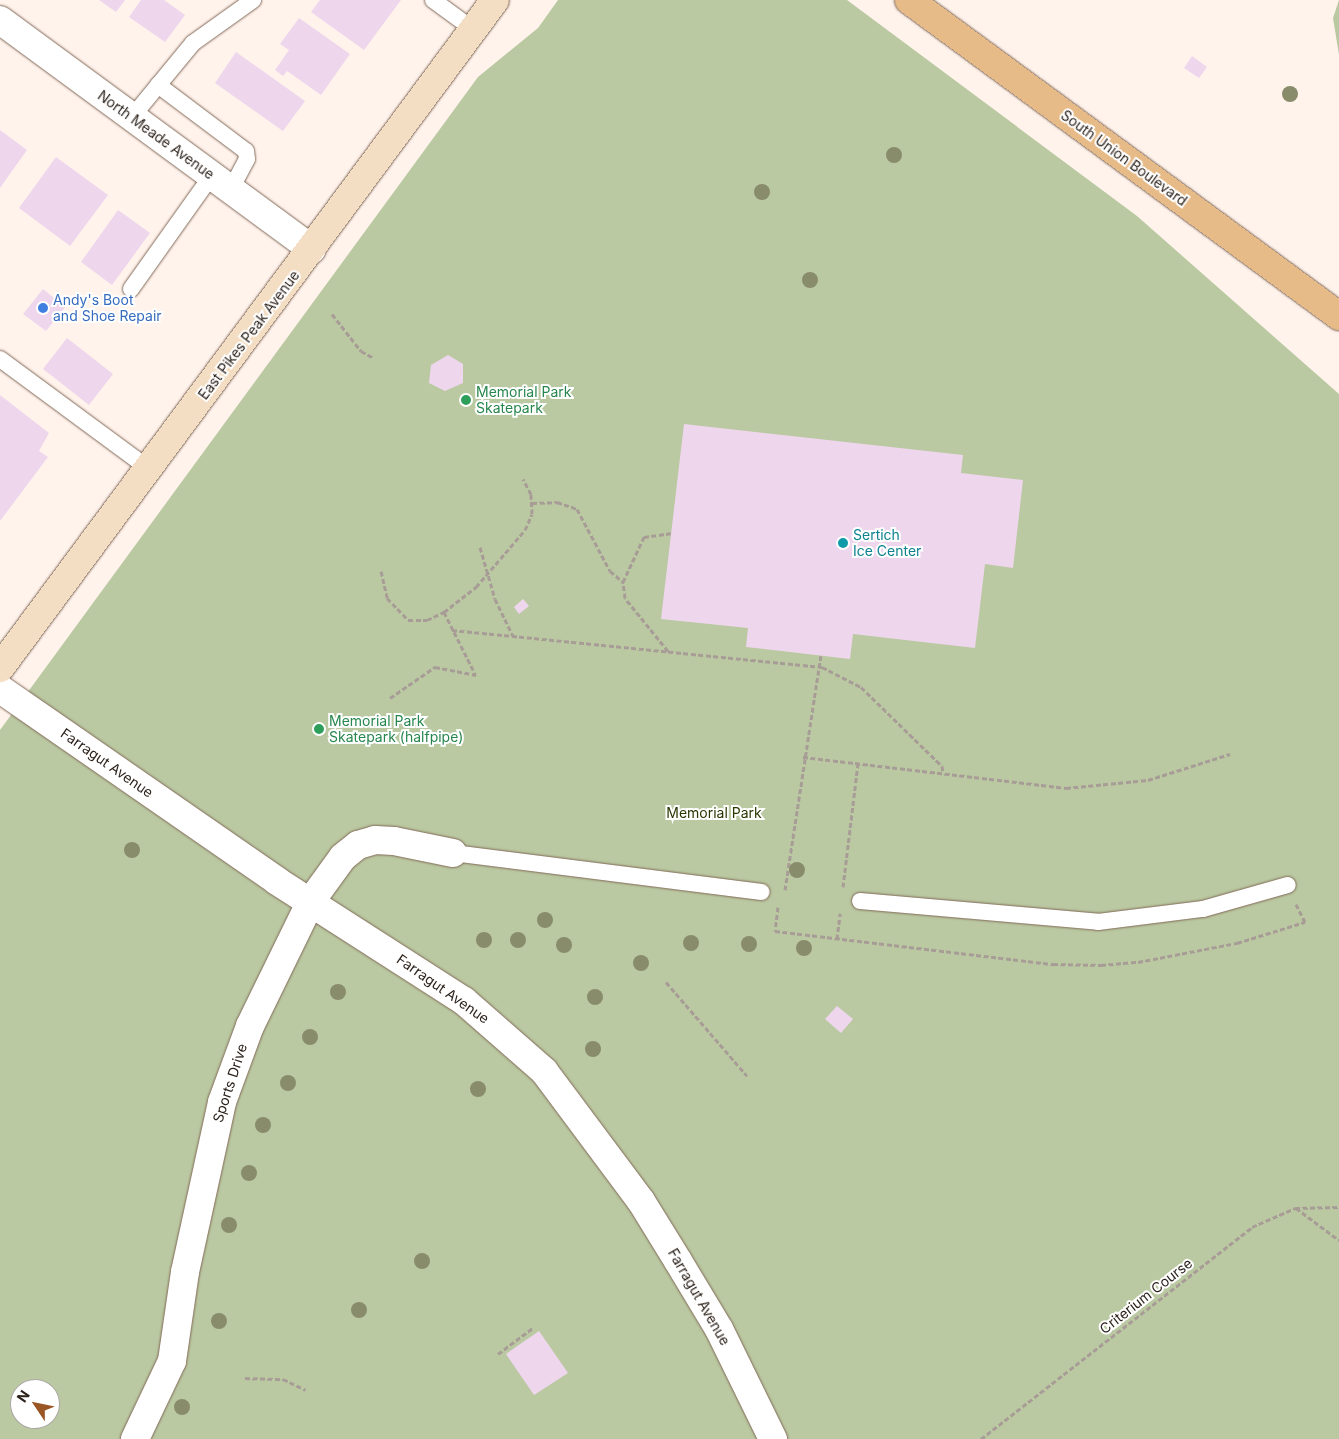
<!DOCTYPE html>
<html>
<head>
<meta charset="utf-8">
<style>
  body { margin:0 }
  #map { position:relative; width:1339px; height:1439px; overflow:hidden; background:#fff3ec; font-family:Inter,sans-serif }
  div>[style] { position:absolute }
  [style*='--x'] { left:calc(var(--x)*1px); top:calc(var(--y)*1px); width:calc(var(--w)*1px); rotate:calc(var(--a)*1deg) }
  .green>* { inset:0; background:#bac9a2 }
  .building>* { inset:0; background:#eed6ed }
  .path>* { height:3px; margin-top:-1.5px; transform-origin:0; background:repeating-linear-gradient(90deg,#a89d96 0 5px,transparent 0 7.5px) }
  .roads { filter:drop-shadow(0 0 1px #826958) drop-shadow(0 0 1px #826958) }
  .service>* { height:16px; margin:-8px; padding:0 8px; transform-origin:8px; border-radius:8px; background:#fff }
  .minor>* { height:28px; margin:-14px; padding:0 14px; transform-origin:14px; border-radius:14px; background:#fff }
  .secondary>* { height:28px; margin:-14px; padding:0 14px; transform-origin:14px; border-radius:14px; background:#f3ddc3 }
  .primary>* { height:28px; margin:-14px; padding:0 14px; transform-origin:14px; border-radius:14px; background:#e7bb88 }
  .trees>* { width:16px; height:16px; margin:-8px; border-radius:50%; background:#898c6b }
  .dots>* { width:14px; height:14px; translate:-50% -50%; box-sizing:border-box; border:2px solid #fff; border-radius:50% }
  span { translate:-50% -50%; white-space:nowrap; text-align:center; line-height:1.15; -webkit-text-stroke:4px #fff; paint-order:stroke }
  .street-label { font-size:14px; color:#2c221b }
  .shop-label { font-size:14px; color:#366cbe }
  .left { translate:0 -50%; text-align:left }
  .leisure-label { font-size:14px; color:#27864d }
  .culture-label { font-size:14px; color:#0d838f }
  .park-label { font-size:14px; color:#283702 }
  .north { position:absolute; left:10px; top:1379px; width:50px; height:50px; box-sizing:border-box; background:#fff; border:1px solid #aba7a4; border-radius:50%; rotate:304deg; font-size:14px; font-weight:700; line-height:20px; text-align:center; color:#2c221b }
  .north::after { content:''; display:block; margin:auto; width:18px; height:22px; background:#9a5725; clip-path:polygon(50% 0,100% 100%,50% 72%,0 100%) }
</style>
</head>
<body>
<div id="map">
  <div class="green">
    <div style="clip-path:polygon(evenodd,558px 0,847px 0,1137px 216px,1339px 394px,1339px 1439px,0 1439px,0 730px,478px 77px,538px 28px,558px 0,20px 1389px,50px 1389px,50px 1419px,20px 1419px,20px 1389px)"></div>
    <div style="clip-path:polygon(1339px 0,1339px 55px,1333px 18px)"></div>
  </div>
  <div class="building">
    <div style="clip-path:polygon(99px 0,125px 0,116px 12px)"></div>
    <div style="clip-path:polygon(141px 0,164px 0,185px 15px,165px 42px,129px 17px)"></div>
    <div style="clip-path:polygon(320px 0,401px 0,364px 50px,311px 12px)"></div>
    <div style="clip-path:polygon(299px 18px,350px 54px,321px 95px,287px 71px,283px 76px,275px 70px,289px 50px,280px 44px)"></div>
    <div style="clip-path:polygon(236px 52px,305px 101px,283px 131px,215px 83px)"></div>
    <div style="clip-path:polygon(1192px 56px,1207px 67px,1199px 78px,1184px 68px)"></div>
    <div style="clip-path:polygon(0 130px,27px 150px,0 188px)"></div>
    <div style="clip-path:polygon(56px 157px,108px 195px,70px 246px,19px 208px)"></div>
    <div style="clip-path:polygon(118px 210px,150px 233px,112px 285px,81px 262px)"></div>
    <div style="clip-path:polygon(43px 289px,65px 307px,46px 331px,23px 314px)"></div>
    <div style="clip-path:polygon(67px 338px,113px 374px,89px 405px,43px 369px)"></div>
    <div style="clip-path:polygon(448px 355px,463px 364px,463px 383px,445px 391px,429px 383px,431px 365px)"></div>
    <div style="clip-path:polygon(0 395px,49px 433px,39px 451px,48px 457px,0 521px)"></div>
    <div style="clip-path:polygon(684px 424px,963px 455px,961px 473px,1023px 480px,1013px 568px,985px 564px,975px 648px,853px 634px,850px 659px,746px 647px,748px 628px,661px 619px)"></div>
    <div style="clip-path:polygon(523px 599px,529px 606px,519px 614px,514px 607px)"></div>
    <div style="clip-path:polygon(837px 1006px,853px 1019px,841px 1033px,825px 1019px)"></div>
    <div style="clip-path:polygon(539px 1331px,568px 1373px,534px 1395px,506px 1354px)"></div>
  </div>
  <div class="path">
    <div style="--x:332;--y:314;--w:47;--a:51.9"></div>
    <div style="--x:361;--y:351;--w:13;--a:29"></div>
    <div style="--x:532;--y:503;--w:25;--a:-2"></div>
    <div style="--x:557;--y:502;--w:21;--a:19"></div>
    <div style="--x:577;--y:509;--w:70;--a:62"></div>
    <div style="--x:610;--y:571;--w:17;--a:40"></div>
    <div style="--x:480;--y:547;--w:54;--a:73.9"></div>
    <div style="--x:495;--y:599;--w:41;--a:64.1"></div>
    <div style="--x:381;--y:571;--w:28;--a:77"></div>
    <div style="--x:387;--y:598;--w:30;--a:46"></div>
    <div style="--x:408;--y:620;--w:19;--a:0"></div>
    <div style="--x:427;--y:620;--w:19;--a:-25"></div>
    <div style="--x:444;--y:612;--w:41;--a:-38"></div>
    <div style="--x:476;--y:587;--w:75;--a:-49.3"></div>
    <div style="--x:525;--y:530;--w:17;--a:-66"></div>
    <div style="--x:532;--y:514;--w:20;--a:-93"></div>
    <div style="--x:531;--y:494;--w:17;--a:-118"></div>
    <div style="--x:444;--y:612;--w:69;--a:63.4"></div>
    <div style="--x:452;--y:630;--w:372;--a:5.7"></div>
    <div style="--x:822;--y:667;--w:44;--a:27.1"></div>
    <div style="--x:861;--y:687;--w:113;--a:44.3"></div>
    <div style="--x:942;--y:766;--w:6;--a:81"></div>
    <div style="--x:668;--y:651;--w:68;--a:-129.1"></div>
    <div style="--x:625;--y:598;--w:16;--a:-97"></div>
    <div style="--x:623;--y:582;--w:50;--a:-65"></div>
    <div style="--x:644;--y:537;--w:27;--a:-8"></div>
    <div style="--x:390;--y:698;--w:55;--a:-34.6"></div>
    <div style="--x:435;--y:667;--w:42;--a:11"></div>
    <div style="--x:803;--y:757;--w:265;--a:6.7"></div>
    <div style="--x:1066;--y:788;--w:82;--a:-5.6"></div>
    <div style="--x:1148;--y:780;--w:86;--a:-17.6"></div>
    <div style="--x:843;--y:887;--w:125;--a:-83.1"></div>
    <div style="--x:785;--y:890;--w:237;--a:-81.3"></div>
    <div style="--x:778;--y:907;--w:24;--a:97"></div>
    <div style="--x:775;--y:931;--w:280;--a:6.8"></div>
    <div style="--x:1053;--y:964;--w:48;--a:1.2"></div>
    <div style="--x:1101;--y:965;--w:37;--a:-5"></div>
    <div style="--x:1138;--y:962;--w:101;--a:-10.9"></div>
    <div style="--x:1237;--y:943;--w:71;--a:-17.2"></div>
    <div style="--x:1305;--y:922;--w:20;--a:-117"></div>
    <div style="--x:837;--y:939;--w:26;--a:-83"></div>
    <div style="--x:666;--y:982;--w:124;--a:49.2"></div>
    <div style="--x:1296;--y:1208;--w:54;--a:36.7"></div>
    <div style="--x:498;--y:1354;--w:45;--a:-36.9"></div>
    <div style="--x:245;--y:1378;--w:38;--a:2"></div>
    <div style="--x:283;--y:1379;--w:25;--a:26"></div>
    <div style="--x:981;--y:1439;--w:344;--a:-38"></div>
    <div style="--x:1252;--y:1227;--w:47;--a:-23.8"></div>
    <div style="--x:1295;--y:1208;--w:44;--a:-1.3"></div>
  </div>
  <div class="roads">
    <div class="service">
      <div style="--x:433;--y:0;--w:51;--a:36.2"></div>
      <div style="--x:158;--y:85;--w:110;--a:36.9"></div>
      <div style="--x:246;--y:151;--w:8;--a:83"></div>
      <div style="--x:247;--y:159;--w:34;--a:118"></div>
      <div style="--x:132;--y:117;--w:96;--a:-50.5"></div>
      <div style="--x:193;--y:43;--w:74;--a:-35.6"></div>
      <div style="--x:131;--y:289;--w:140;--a:-54.6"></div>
      <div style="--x:0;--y:359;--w:185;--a:36.4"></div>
      <div style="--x:453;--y:853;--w:311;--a:7.2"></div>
      <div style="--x:860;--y:901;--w:239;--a:5"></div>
      <div style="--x:1098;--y:922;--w:106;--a:-7.1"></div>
      <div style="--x:1203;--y:909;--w:88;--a:-15.8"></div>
    </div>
    <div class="minor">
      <div style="--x:0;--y:20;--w:387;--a:36.3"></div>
      <div style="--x:0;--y:689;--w:337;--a:34.7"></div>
      <div style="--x:277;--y:881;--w:222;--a:32.7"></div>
      <div style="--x:464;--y:1001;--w:106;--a:41.2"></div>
      <div style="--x:544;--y:1071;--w:162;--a:53.3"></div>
      <div style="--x:641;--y:1201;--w:70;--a:58.3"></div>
      <div style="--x:678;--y:1261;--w:79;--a:58.9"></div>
      <div style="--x:719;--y:1329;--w:123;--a:63.9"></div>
      <div style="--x:135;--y:1439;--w:86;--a:-64.6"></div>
      <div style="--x:172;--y:1361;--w:90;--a:-81.7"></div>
      <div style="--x:185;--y:1272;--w:174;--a:-77.7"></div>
      <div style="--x:222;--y:1102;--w:81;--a:-69.8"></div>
      <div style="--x:250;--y:1026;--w:139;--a:-64"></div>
      <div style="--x:311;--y:901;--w:54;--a:-54"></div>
      <div style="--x:343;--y:857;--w:19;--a:-39"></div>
      <div style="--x:358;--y:845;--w:18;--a:-16"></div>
      <div style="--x:375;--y:840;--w:19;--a:3"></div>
      <div style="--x:394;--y:841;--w:60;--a:11.5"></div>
    </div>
    <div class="secondary">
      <div style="--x:0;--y:668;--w:831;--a:-53.46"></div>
    </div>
    <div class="primary">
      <div style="--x:909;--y:0;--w:534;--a:36.31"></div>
    </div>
  </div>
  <div class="trees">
    <div style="left:1290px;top:94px"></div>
    <div style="left:894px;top:155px"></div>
    <div style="left:762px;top:192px"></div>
    <div style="left:810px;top:280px"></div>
    <div style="left:132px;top:850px"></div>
    <div style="left:797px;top:870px"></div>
    <div style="left:545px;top:920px"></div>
    <div style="left:484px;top:940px"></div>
    <div style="left:518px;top:940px"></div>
    <div style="left:691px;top:943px"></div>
    <div style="left:749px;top:944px"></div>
    <div style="left:564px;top:945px"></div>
    <div style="left:804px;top:948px"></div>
    <div style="left:641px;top:963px"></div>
    <div style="left:338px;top:992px"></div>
    <div style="left:595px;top:997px"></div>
    <div style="left:310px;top:1037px"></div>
    <div style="left:593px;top:1049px"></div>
    <div style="left:288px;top:1083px"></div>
    <div style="left:478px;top:1089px"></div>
    <div style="left:263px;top:1125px"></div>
    <div style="left:249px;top:1173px"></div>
    <div style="left:229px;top:1225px"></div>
    <div style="left:422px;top:1261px"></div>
    <div style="left:359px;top:1310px"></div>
    <div style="left:219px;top:1321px"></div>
    <div style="left:182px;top:1407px"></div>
  </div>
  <div class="dots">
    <div style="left:43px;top:308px;background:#3f7fe0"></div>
    <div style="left:466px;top:400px;background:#2e9e5b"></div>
    <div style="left:843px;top:543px;background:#0f9aa8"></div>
    <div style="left:319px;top:729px;background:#2e9e5b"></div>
  </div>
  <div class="street-label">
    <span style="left:156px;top:135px;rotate:36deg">North Meade Avenue</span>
    <span style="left:1124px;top:158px;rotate:36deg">South Union Boulevard</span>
    <span style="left:249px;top:335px;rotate:-53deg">East Pikes Peak Avenue</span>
    <span style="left:107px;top:763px;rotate:35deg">Farragut Avenue</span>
    <span style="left:443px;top:989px;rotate:35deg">Farragut Avenue</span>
    <span style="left:230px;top:1083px;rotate:-72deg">Sports Drive</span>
    <span style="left:1146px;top:1296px;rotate:-38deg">Criterium Course</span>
    <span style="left:699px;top:1297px;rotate:60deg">Farragut Avenue</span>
  </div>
  <div class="shop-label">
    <span class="left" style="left:53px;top:308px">Andy's Boot<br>and Shoe Repair</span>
  </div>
  <div class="leisure-label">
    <span class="left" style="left:476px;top:400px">Memorial Park<br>Skatepark</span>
    <span class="left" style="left:329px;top:729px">Memorial Park<br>Skatepark (halfpipe)</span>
  </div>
  <div class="culture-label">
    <span class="left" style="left:853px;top:543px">Sertich<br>Ice Center</span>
  </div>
  <div class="park-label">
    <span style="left:714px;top:813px">Memorial Park</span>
  </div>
  <div class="north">N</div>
</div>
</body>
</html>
